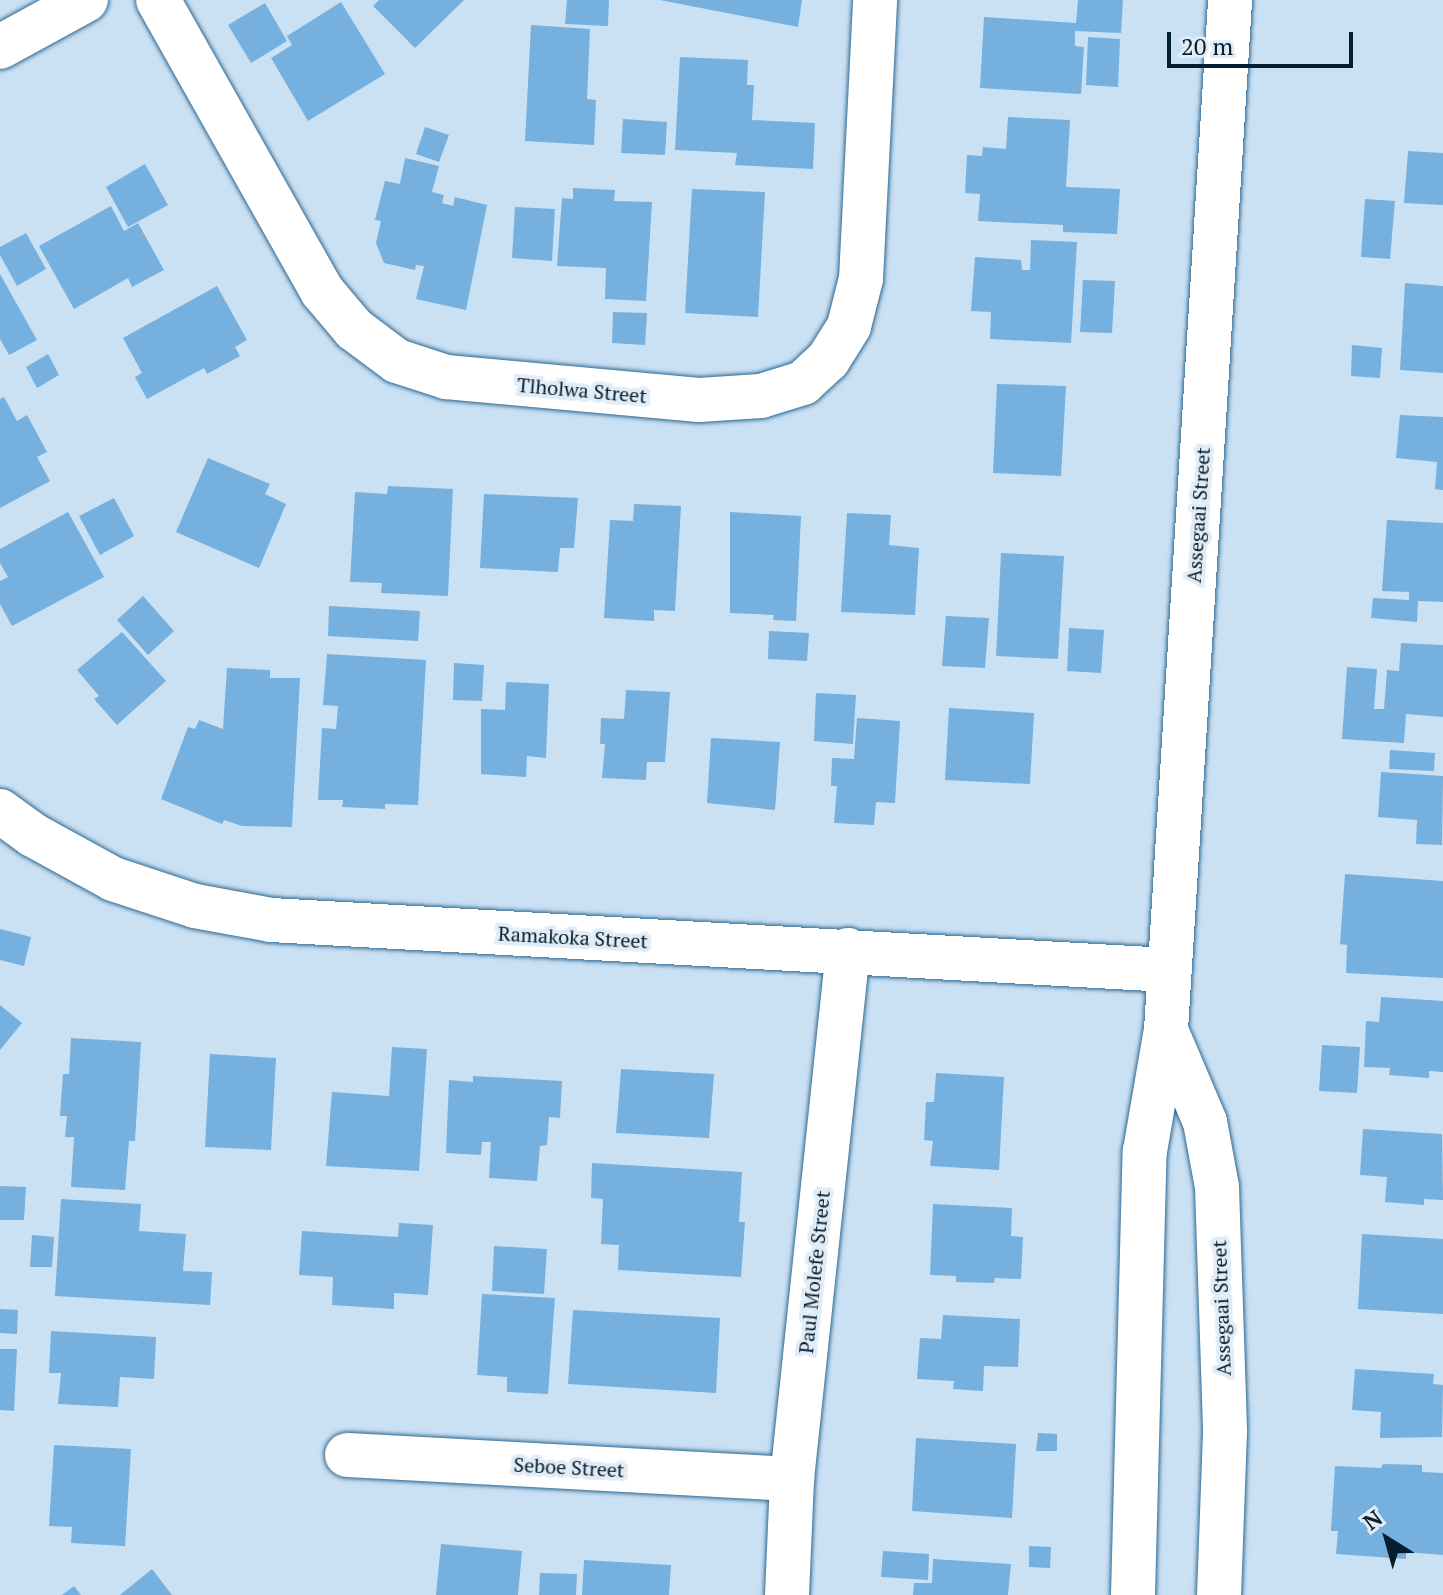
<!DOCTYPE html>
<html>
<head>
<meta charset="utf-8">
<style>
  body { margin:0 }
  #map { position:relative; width:1443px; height:1595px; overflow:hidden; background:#cae1f4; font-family:"PT Serif",serif }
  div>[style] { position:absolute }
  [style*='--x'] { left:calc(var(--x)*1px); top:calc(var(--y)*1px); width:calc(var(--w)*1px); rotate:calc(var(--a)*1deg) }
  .building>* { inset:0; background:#75b0de }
  .roads { filter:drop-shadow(0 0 2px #2d6892) drop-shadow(0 0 2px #2d6892) }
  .street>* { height:44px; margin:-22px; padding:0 22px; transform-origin:22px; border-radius:22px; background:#fff }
  .secondary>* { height:44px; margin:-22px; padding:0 22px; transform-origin:22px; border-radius:22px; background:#fff }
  span { translate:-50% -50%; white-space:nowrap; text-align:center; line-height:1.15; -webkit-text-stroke:8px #e1ecf6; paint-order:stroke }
  .street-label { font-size:20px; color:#051e2f }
  .north { position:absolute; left:1347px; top:1499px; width:80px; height:80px; -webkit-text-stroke:6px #e1ecf6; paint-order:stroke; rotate:323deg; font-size:22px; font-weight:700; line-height:32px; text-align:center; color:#051e2f }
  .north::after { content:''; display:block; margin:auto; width:28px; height:36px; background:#051e2f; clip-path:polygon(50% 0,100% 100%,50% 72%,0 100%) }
  .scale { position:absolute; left:1167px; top:32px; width:186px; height:36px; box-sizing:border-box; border:4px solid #051e2f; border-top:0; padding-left:10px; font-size:24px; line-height:28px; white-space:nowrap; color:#051e2f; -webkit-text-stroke:6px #e1ecf6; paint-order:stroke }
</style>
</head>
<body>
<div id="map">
  <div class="building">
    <div style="clip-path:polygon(379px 0,464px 0,415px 48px,373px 6px)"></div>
    <div style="clip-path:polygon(567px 0,609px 0,608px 26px,565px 24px)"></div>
    <div style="clip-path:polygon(660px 0,802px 0,798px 27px)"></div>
    <div style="clip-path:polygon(1078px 0,1123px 0,1121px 33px,1075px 31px,1075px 46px,1084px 47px,1081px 94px,980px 88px,984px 17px,1076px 23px)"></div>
    <div style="clip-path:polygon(341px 2px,385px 74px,308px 121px,271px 58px,292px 45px,287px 36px)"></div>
    <div style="clip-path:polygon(265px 3px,287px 41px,251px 63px,228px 25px)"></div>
    <div style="clip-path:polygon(531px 25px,590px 29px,587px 99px,596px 100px,594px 145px,525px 141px)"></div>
    <div style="clip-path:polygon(1088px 37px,1120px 39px,1118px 87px,1086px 85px)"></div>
    <div style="clip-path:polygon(680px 57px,748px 60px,747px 85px,754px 85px,752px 120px,815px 123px,813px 169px,735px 165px,737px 153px,675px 150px)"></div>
    <div style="clip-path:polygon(1008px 117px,1070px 120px,1066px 187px,1120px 189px,1117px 234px,1063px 232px,1063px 225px,978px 221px,980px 194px,965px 193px,967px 155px,982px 156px,983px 147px,1006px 149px)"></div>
    <div style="clip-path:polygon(623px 119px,667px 122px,665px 155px,621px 153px)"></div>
    <div style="clip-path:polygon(425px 127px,449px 135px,439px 162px,416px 154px)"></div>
    <div style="clip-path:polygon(1408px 151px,1443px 153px,1443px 205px,1404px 203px)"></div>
    <div style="clip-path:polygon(405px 158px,439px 166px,432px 192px,444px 195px,442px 203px,453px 206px,455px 197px,487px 205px,466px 310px,416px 299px,424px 266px,416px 265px,415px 270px,384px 263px,376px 243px,381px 221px,375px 220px,385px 181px,400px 184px)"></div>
    <div style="clip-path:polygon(145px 164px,168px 205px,128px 227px,106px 187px)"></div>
    <div style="clip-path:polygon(573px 188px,615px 190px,614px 201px,652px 202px,646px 301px,605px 299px,606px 268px,557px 266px,562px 198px,573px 199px)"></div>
    <div style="clip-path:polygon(692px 189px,765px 192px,758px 317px,685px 313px)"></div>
    <div style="clip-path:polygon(1365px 199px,1395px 201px,1390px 259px,1361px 257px)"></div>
    <div style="clip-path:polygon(111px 206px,124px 231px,138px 223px,164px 270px,132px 287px,128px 278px,74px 309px,39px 246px)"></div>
    <div style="clip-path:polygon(515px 207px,555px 209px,552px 261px,512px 258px)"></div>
    <div style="clip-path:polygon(26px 233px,46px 269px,17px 286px,0 255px,0 247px)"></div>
    <div style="clip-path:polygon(1031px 240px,1077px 242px,1071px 343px,990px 339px,991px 312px,971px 311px,975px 257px,1021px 260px,1022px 270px,1030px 270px)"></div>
    <div style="clip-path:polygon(0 274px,37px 340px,9px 355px,0 339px)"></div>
    <div style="clip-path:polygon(1083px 280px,1115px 281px,1112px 333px,1080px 332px)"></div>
    <div style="clip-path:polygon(1405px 283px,1443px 286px,1443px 373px,1400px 370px)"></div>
    <div style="clip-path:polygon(217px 286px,247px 340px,235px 347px,240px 356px,207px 374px,204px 368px,147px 399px,135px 377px,142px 373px,123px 338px)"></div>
    <div style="clip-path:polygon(613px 312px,647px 313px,645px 345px,612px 343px)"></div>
    <div style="clip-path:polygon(1352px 345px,1382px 348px,1380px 378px,1351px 376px)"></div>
    <div style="clip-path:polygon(48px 354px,59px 375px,37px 388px,26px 367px)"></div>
    <div style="clip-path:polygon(997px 384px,1066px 386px,1061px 476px,993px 473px)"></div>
    <div style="clip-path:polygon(4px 397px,17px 421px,27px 415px,47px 452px,37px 457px,50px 481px,0 508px,0 399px)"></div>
    <div style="clip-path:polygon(1400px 415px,1443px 417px,1443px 490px,1435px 489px,1437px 462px,1396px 458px)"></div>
    <div style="clip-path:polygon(208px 458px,270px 484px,265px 494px,286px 504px,259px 568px,176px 532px)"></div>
    <div style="clip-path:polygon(388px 486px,453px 489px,448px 596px,381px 593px,382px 583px,350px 582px,355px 492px,387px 494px)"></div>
    <div style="clip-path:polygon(484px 494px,578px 498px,574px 548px,560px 548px,558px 572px,480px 568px)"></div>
    <div style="clip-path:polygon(114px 498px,134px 536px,100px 555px,79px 516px)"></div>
    <div style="clip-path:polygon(634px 504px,681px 506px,675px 611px,654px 610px,654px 621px,604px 618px,610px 520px,633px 521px)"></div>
    <div style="clip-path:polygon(68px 512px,104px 577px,12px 626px,0 604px,0 581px,8px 577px,0 563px,0 549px)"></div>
    <div style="clip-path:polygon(730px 512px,801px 516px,796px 621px,773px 620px,774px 615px,730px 613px)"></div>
    <div style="clip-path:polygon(847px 513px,891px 515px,889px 545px,919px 548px,915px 615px,841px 612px)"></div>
    <div style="clip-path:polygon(1387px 520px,1443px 523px,1443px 602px,1418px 601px,1417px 622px,1371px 618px,1373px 598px,1409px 600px,1409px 592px,1382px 591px)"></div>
    <div style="clip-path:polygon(1001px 553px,1064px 556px,1058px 659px,996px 656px)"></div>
    <div style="clip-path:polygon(143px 596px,174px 631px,148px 655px,117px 620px)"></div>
    <div style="clip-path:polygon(329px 606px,420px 611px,418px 641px,328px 636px)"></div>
    <div style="clip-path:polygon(946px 616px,989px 618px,985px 668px,942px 666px)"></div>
    <div style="clip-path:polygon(1069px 628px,1104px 630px,1101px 673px,1067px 671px)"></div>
    <div style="clip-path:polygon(769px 631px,809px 633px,807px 661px,768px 659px)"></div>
    <div style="clip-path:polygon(122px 632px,166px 681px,117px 725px,94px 699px,99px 696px,77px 670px)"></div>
    <div style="clip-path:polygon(1401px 643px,1443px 645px,1443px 717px,1406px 714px,1404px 743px,1342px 739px,1347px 667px,1377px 669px,1374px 709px,1384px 709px,1387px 670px,1399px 671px)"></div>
    <div style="clip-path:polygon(327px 654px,426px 660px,418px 805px,385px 804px,385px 809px,342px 807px,343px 800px,318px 800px,322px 728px,336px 729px,338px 706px,323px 705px)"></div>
    <div style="clip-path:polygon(454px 663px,484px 665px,482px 701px,453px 700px)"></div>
    <div style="clip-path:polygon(227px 668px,270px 670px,270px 678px,300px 678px,292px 827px,242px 826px,224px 820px,222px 824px,161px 799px,188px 727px,195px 729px,199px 720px,223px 729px)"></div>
    <div style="clip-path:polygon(506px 682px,549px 684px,546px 758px,527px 756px,526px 777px,481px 774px,481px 709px,505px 710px)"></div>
    <div style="clip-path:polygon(626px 690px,670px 692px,665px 762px,647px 762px,646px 780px,602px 778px,605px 744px,600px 744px,601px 718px,624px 719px)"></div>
    <div style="clip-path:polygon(816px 693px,856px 695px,853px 744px,814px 741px)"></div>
    <div style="clip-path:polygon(949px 708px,1034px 713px,1030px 784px,945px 780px)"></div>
    <div style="clip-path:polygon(857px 718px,900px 721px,895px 803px,876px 802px,874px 825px,834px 823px,837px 786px,831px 786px,832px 758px,854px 759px)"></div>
    <div style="clip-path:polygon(711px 738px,780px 742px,775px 810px,707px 803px)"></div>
    <div style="clip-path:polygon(1390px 750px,1435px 753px,1434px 771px,1389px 769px)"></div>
    <div style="clip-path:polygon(1381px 772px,1443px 776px,1442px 845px,1416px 844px,1417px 820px,1378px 817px)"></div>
    <div style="clip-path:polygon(1345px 874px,1443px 881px,1443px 978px,1346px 973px,1347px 945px,1340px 944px)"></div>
    <div style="clip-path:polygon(0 929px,31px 937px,24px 966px,0 960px)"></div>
    <div style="clip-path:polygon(1381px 997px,1443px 1001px,1443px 1072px,1429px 1071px,1429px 1078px,1389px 1075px,1390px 1068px,1364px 1067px,1366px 1021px,1379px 1022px)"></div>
    <div style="clip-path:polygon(0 1005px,22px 1023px,0 1050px)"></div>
    <div style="clip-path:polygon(71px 1038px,141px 1042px,135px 1141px,129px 1141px,125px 1190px,71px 1187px,74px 1137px,65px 1137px,67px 1116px,60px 1116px,63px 1074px,69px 1074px)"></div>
    <div style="clip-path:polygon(1322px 1045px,1360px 1047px,1357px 1093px,1319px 1091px)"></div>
    <div style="clip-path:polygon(392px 1047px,427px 1049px,419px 1171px,326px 1166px,332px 1092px,389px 1096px)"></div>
    <div style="clip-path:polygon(210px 1054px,276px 1058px,271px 1150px,205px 1147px)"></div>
    <div style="clip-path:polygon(621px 1069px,714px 1074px,709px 1138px,616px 1133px)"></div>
    <div style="clip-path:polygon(936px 1073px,1004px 1077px,999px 1170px,930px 1166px,933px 1141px,924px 1140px,926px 1102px,934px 1102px)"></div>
    <div style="clip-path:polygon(473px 1076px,562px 1081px,560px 1118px,549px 1117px,547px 1145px,540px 1146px,537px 1181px,489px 1178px,491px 1142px,482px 1142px,481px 1155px,446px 1153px,449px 1080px,473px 1082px)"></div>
    <div style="clip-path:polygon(1363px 1129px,1442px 1134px,1443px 1200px,1424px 1199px,1424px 1205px,1385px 1202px,1387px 1177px,1360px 1175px)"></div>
    <div style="clip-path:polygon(592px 1163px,742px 1172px,739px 1222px,745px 1222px,741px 1277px,618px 1270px,619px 1245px,601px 1244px,603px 1199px,591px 1198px)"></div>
    <div style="clip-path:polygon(0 1186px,26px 1187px,24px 1220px,0 1220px)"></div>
    <div style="clip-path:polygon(61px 1199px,141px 1204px,139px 1231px,186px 1234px,183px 1271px,212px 1272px,210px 1305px,55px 1296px)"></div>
    <div style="clip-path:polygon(933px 1204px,1012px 1208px,1011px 1236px,1023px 1237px,1021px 1279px,995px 1278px,994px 1283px,956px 1282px,956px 1276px,930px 1275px)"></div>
    <div style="clip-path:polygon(399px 1223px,433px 1225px,428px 1295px,394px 1293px,394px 1309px,332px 1305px,333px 1277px,299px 1275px,302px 1231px,398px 1237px)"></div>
    <div style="clip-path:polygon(1362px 1234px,1443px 1239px,1443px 1314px,1358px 1309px)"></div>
    <div style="clip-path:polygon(32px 1235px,54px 1237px,52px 1267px,30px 1267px)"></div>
    <div style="clip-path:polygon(494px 1246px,547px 1249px,544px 1294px,492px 1291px)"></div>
    <div style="clip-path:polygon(482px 1294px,555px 1298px,548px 1394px,507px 1392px,507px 1377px,477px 1375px)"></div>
    <div style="clip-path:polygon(0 1309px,18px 1310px,17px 1334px,0 1333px)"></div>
    <div style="clip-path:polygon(573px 1310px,720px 1318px,716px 1393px,568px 1384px)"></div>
    <div style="clip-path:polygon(943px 1315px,1020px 1319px,1018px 1367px,984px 1366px,983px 1391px,953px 1389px,954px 1381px,917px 1379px,920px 1338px,941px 1339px)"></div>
    <div style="clip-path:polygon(51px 1331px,156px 1337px,154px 1379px,120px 1377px,118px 1407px,58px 1404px,61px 1373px,49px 1373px)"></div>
    <div style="clip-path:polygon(0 1349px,17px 1349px,14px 1411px,0 1410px)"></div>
    <div style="clip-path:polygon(1355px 1369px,1434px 1374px,1433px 1384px,1443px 1385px,1442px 1437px,1380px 1438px,1381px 1412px,1352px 1410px)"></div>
    <div style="clip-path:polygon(1038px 1433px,1057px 1434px,1057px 1451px,1036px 1451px)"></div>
    <div style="clip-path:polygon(916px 1438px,1016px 1444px,1012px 1518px,912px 1511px)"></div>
    <div style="clip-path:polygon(54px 1445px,131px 1449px,125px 1546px,71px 1543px,72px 1527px,49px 1526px)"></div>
    <div style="clip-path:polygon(1383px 1464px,1422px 1465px,1422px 1472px,1443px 1473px,1443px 1555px,1406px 1552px,1406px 1559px,1336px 1554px,1338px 1531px,1331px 1531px,1335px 1466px,1381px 1468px)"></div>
    <div style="clip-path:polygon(441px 1544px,522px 1551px,518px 1595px,436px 1595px)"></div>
    <div style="clip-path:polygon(1029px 1546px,1051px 1547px,1050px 1568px,1029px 1567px)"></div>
    <div style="clip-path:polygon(883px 1551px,929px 1554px,928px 1580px,881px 1577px)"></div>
    <div style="clip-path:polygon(933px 1559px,1011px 1564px,1008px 1595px,913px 1595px,914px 1583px,932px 1583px)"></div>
    <div style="clip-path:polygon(584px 1560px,671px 1565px,669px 1595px,582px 1595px)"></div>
    <div style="clip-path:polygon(152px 1569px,172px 1595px,120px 1595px)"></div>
    <div style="clip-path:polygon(540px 1573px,577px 1574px,576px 1595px,539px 1595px)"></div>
    <div style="clip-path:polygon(74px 1586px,81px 1595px,62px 1595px)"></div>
  </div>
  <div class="roads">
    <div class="street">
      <div style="--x:158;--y:0;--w:334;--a:60.6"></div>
      <div style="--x:322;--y:291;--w:50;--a:49.9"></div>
      <div style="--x:354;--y:329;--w:54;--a:36.7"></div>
      <div style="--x:397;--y:361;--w:52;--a:18.1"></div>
      <div style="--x:446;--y:377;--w:254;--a:5.2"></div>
      <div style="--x:699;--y:400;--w:62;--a:-3.7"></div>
      <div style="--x:761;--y:396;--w:44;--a:-17.2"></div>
      <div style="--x:803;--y:383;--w:34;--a:-43"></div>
      <div style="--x:828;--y:360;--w:40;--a:-58"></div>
      <div style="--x:849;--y:326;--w:49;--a:-75.7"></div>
      <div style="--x:861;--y:279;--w:279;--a:-87.1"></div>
      <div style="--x:0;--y:47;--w:98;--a:-28.7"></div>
      <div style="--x:0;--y:811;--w:41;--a:36"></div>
      <div style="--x:33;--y:835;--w:91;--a:28.8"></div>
      <div style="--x:113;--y:879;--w:86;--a:18.2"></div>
      <div style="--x:195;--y:906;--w:77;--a:10.4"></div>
      <div style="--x:271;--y:920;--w:899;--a:3.19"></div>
      <div style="--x:347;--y:1455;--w:446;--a:3.1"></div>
      <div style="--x:787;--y:1595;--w:116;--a:-87.5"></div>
      <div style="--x:792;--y:1479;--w:532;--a:-83.96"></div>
    </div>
    <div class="secondary">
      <div style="--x:1166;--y:1030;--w:100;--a:67"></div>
      <div style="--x:1205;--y:1122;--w:66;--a:79.5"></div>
      <div style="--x:1217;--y:1187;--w:245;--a:88.1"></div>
      <div style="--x:1225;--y:1432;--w:163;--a:92.1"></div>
      <div style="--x:1133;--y:1595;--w:444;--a:-88.5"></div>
      <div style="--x:1145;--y:1151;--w:123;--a:-80.2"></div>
      <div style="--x:1166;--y:1030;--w:1032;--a:-86.44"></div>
    </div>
  </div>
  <div class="street-label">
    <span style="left:582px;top:390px;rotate:5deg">Tlholwa Street</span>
    <span style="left:1198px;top:515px;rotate:-86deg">Assegaai Street</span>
    <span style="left:573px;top:937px;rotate:3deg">Ramakoka Street</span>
    <span style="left:814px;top:1272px;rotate:-84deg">Paul Molefe Street</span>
    <span style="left:1221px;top:1308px;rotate:-92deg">Assegaai Street</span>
    <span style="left:569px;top:1467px;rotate:3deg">Seboe Street</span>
  </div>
  <div class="north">N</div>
  <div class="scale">20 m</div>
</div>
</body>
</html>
